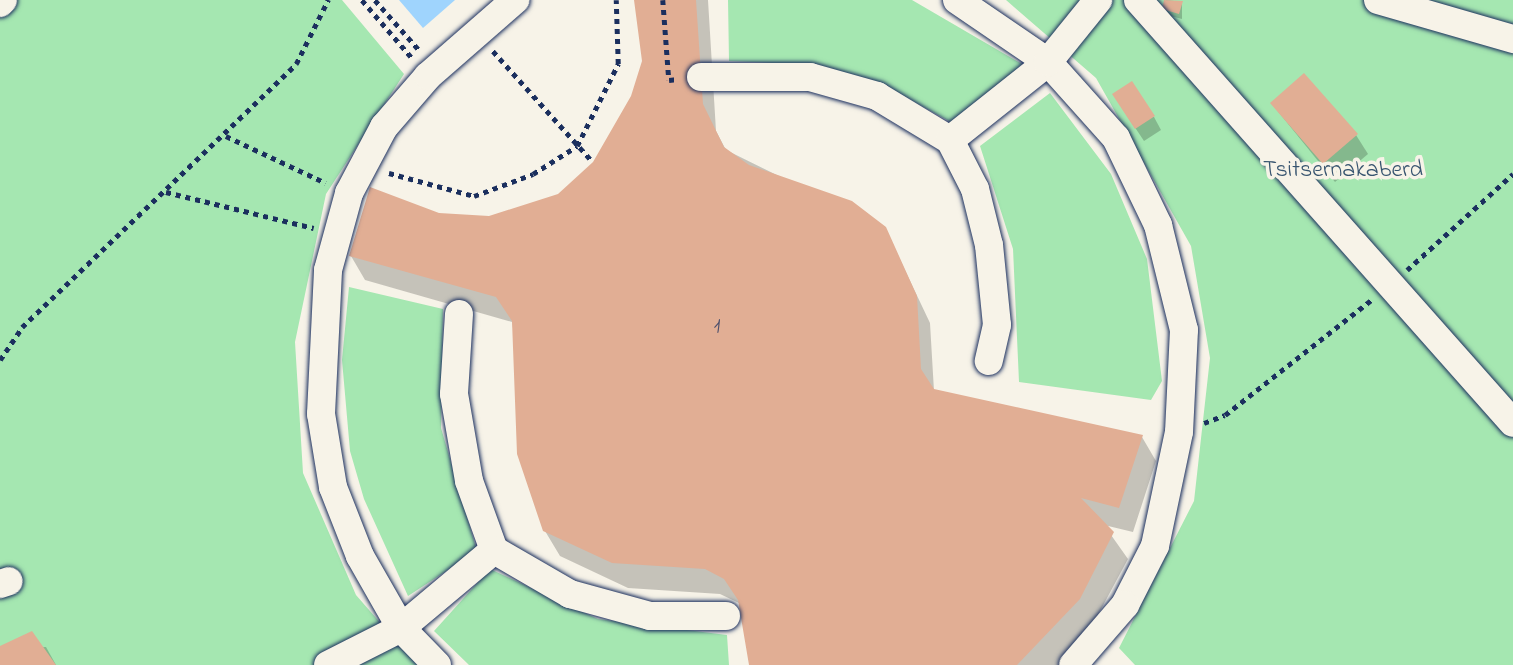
<!DOCTYPE html>
<html>
<head>
<meta charset="utf-8">
<style>
  body { margin:0 }
  #map { position:relative; width:1513px; height:665px; overflow:hidden; background:#f7f3e8; font-family:"Indie Flower",sans-serif }
  div>[style] { position:absolute }
  [style*='--x'] { left:calc(var(--x)*1px); top:calc(var(--y)*1px); width:calc(var(--w)*1px); rotate:calc(var(--a)*1deg) }
  .green>* { inset:0; background:#a5e7b1 }
  .water>* { inset:0; background:#9fd4fd }
  .shadow>* { inset:0; background:#0003 }
  .building>* { inset:0; background:#e1ae94 }
  .path>* { height:4.5px; margin-top:-2.25px; transform-origin:0; background:repeating-linear-gradient(90deg,#1b2f5e 0 5px,transparent 0 10px) }
  .roads { filter:drop-shadow(0 0 2px #1b2f5e) drop-shadow(0 0 2px #1b2f5e) }
  .minor>* { height:28px; margin:-14px; padding:0 14px; transform-origin:14px; border-radius:14px; background:#f7f3e8 }
  span { translate:-50% -50%; white-space:nowrap; text-align:center; line-height:1.15; -webkit-text-stroke:7px #f7f3e8; paint-order:stroke }
  .number-label { font-size:21px; color:#4c4f6c }
  .number-label span { -webkit-text-stroke-width:0 }
  .park-label { font-size:24px; color:#37546f }
</style>
</head>
<body>
<div id="map">
  <div class="green">
    <div style="clip-path:polygon(0 0,342px 0,404px 74px,326px 194px,295px 342px,303px 473px,356px 595px,417px 665px,0 665px)"></div>
    <div style="clip-path:polygon(728px 0,912px 0,1022px 64px,958px 126px,889px 88px,794px 64px,729px 61px)"></div>
    <div style="clip-path:polygon(1006px 0,1513px 0,1513px 665px,1135px 665px,1119px 648px,1194px 501px,1210px 358px,1191px 246px,1096px 78px)"></div>
    <div style="clip-path:polygon(1050px 93px,1111px 174px,1147px 259px,1162px 381px,1151px 400px,1019px 382px,1013px 249px,980px 146px)"></div>
    <div style="clip-path:polygon(349px 287px,443px 309px,441px 428px,477px 551px,408px 596px,364px 499px,350px 451px,342px 360px)"></div>
    <div style="clip-path:polygon(490px 569px,598px 619px,727px 635px,729px 665px,469px 665px,434px 631px)"></div>
  </div>
  <div class="water">
    <div style="clip-path:polygon(399px 0,455px 0,423px 28px)"></div>
  </div>
  <div class="shadow">
    <div style="clip-path:polygon(636px 0,708px 0,716px 131px,726px 150px,885px 228px,930px 323px,934px 391px,1142px 437px,1156px 461px,1133px 532px,1104px 525px,1128px 559px,1093px 624px,1059px 665px,751px 665px,741px 604px,720px 594px,628px 588px,560px 556px,545px 531px,512px 322px,365px 280px,351px 256px,439px 215px,489px 218px,559px 195px,594px 163px,633px 97px,644px 61px)"></div>
    <div style="clip-path:polygon(1166px 0,1182px 2px,1182px 19px,1167px 15px)"></div>
    <div style="clip-path:polygon(1272px 104px,1356px 135px,1368px 154px,1335px 182px)"></div>
    <div style="clip-path:polygon(1122px 108px,1154px 117px,1161px 130px,1144px 141px)"></div>
    <div style="clip-path:polygon(46px 647px,56px 665px,0 665px,0 648px)"></div>
  </div>
  <div class="building">
    <div style="clip-path:polygon(634px 0,696px 0,703px 104px,724px 147px,749px 165px,852px 201px,886px 227px,917px 296px,921px 369px,934px 389px,1143px 435px,1119px 508px,1081px 498px,1114px 532px,1080px 599px,1017px 665px,749px 665px,738px 600px,724px 579px,705px 569px,612px 563px,543px 531px,517px 454px,512px 321px,496px 297px,349px 256px,370px 187px,439px 213px,489px 216px,558px 194px,593px 162px,631px 96px,642px 61px)"></div>
    <div style="clip-path:polygon(1164px 0,1183px 1px,1179px 14px,1162px 9px)"></div>
    <div style="clip-path:polygon(1304px 73px,1358px 134px,1323px 164px,1270px 103px)"></div>
    <div style="clip-path:polygon(1132px 81px,1155px 116px,1135px 129px,1112px 94px)"></div>
    <div style="clip-path:polygon(32px 631px,56px 665px,0 665px,0 646px)"></div>
  </div>
  <div class="path">
    <div style="--x:362;--y:0;--w:77;--a:49.2"></div>
    <div style="--x:375;--y:0;--w:68;--a:48.6"></div>
    <div style="--x:663;--y:0;--w:80;--a:85.7"></div>
    <div style="--x:669;--y:80;--w:9;--a:-6"></div>
    <div style="--x:493;--y:51;--w:149;--a:48"></div>
    <div style="--x:226;--y:136;--w:110;--a:25.2"></div>
    <div style="--x:389;--y:173;--w:88;--a:15.1"></div>
    <div style="--x:474;--y:196;--w:63;--a:-20.4"></div>
    <div style="--x:533;--y:174;--w:52;--a:-32.5"></div>
    <div style="--x:577;--y:146;--w:92;--a:-63.4"></div>
    <div style="--x:618;--y:64;--w:64;--a:-91.8"></div>
    <div style="--x:166;--y:192;--w:152;--a:13.7"></div>
    <div style="--x:1407;--y:270;--w:143;--a:-42.2"></div>
    <div style="--x:0;--y:360;--w:40;--a:-56"></div>
    <div style="--x:22;--y:327;--w:380;--a:-43.8"></div>
    <div style="--x:296;--y:64;--w:72;--a:-63.4"></div>
    <div style="--x:1204;--y:423;--w:22;--a:-21"></div>
    <div style="--x:1225;--y:415;--w:186;--a:-38.2"></div>
  </div>
  <div class="roads">
    <div class="minor">
      <div style="--x:957;--y:0;--w:110;--a:34.3"></div>
      <div style="--x:1048;--y:62;--w:102;--a:48.2"></div>
      <div style="--x:1116;--y:138;--w:97;--a:64.2"></div>
      <div style="--x:1158;--y:225;--w:108;--a:76.1"></div>
      <div style="--x:1184;--y:330;--w:102;--a:92.8"></div>
      <div style="--x:1179;--y:432;--w:116;--a:101.9"></div>
      <div style="--x:1155;--y:546;--w:66;--a:117"></div>
      <div style="--x:1125;--y:605;--w:79;--a:130.9"></div>
      <div style="--x:1138;--y:0;--w:565;--a:48.44"></div>
      <div style="--x:1378;--y:0;--w:141;--a:16.1"></div>
      <div style="--x:0;--y:3;--w:4;--a:-45"></div>
      <div style="--x:701;--y:77;--w:109;--a:0"></div>
      <div style="--x:810;--y:77;--w:70;--a:15.8"></div>
      <div style="--x:877;--y:96;--w:85;--a:31.1"></div>
      <div style="--x:950;--y:140;--w:55;--a:63"></div>
      <div style="--x:975;--y:189;--w:58;--a:76"></div>
      <div style="--x:989;--y:245;--w:80;--a:84.3"></div>
      <div style="--x:997;--y:325;--w:37;--a:103"></div>
      <div style="--x:950;--y:140;--w:125;--a:-38.5"></div>
      <div style="--x:1048;--y:62;--w:80;--a:-51.1"></div>
      <div style="--x:459;--y:314;--w:80;--a:93.6"></div>
      <div style="--x:454;--y:394;--w:88;--a:80.2"></div>
      <div style="--x:469;--y:481;--w:73;--a:70.1"></div>
      <div style="--x:494;--y:550;--w:88;--a:30.1"></div>
      <div style="--x:570;--y:594;--w:83;--a:15.4"></div>
      <div style="--x:650;--y:616;--w:76;--a:0"></div>
      <div style="--x:0;--y:584;--w:9;--a:-18"></div>
      <div style="--x:328;--y:665;--w:82;--a:-26.9"></div>
      <div style="--x:401;--y:628;--w:121;--a:-40"></div>
      <div style="--x:437;--y:665;--w:52;--a:-134.2"></div>
      <div style="--x:401;--y:628;--w:83;--a:-119.7"></div>
      <div style="--x:360;--y:556;--w:74;--a:-111.4"></div>
      <div style="--x:333;--y:487;--w:74;--a:-99.3"></div>
      <div style="--x:321;--y:414;--w:144;--a:-87.2"></div>
      <div style="--x:328;--y:270;--w:80;--a:-74.7"></div>
      <div style="--x:349;--y:193;--w:75;--a:-62.1"></div>
      <div style="--x:384;--y:127;--w:67;--a:-49.2"></div>
      <div style="--x:428;--y:76;--w:116;--a:-41.1"></div>
    </div>
  </div>
  <div class="number-label">
    <span style="left:717px;top:327px">1</span>
  </div>
  <div class="park-label">
    <span style="left:1343px;top:171px">Tsitsernakaberd</span>
  </div>
</div>
</body>
</html>
